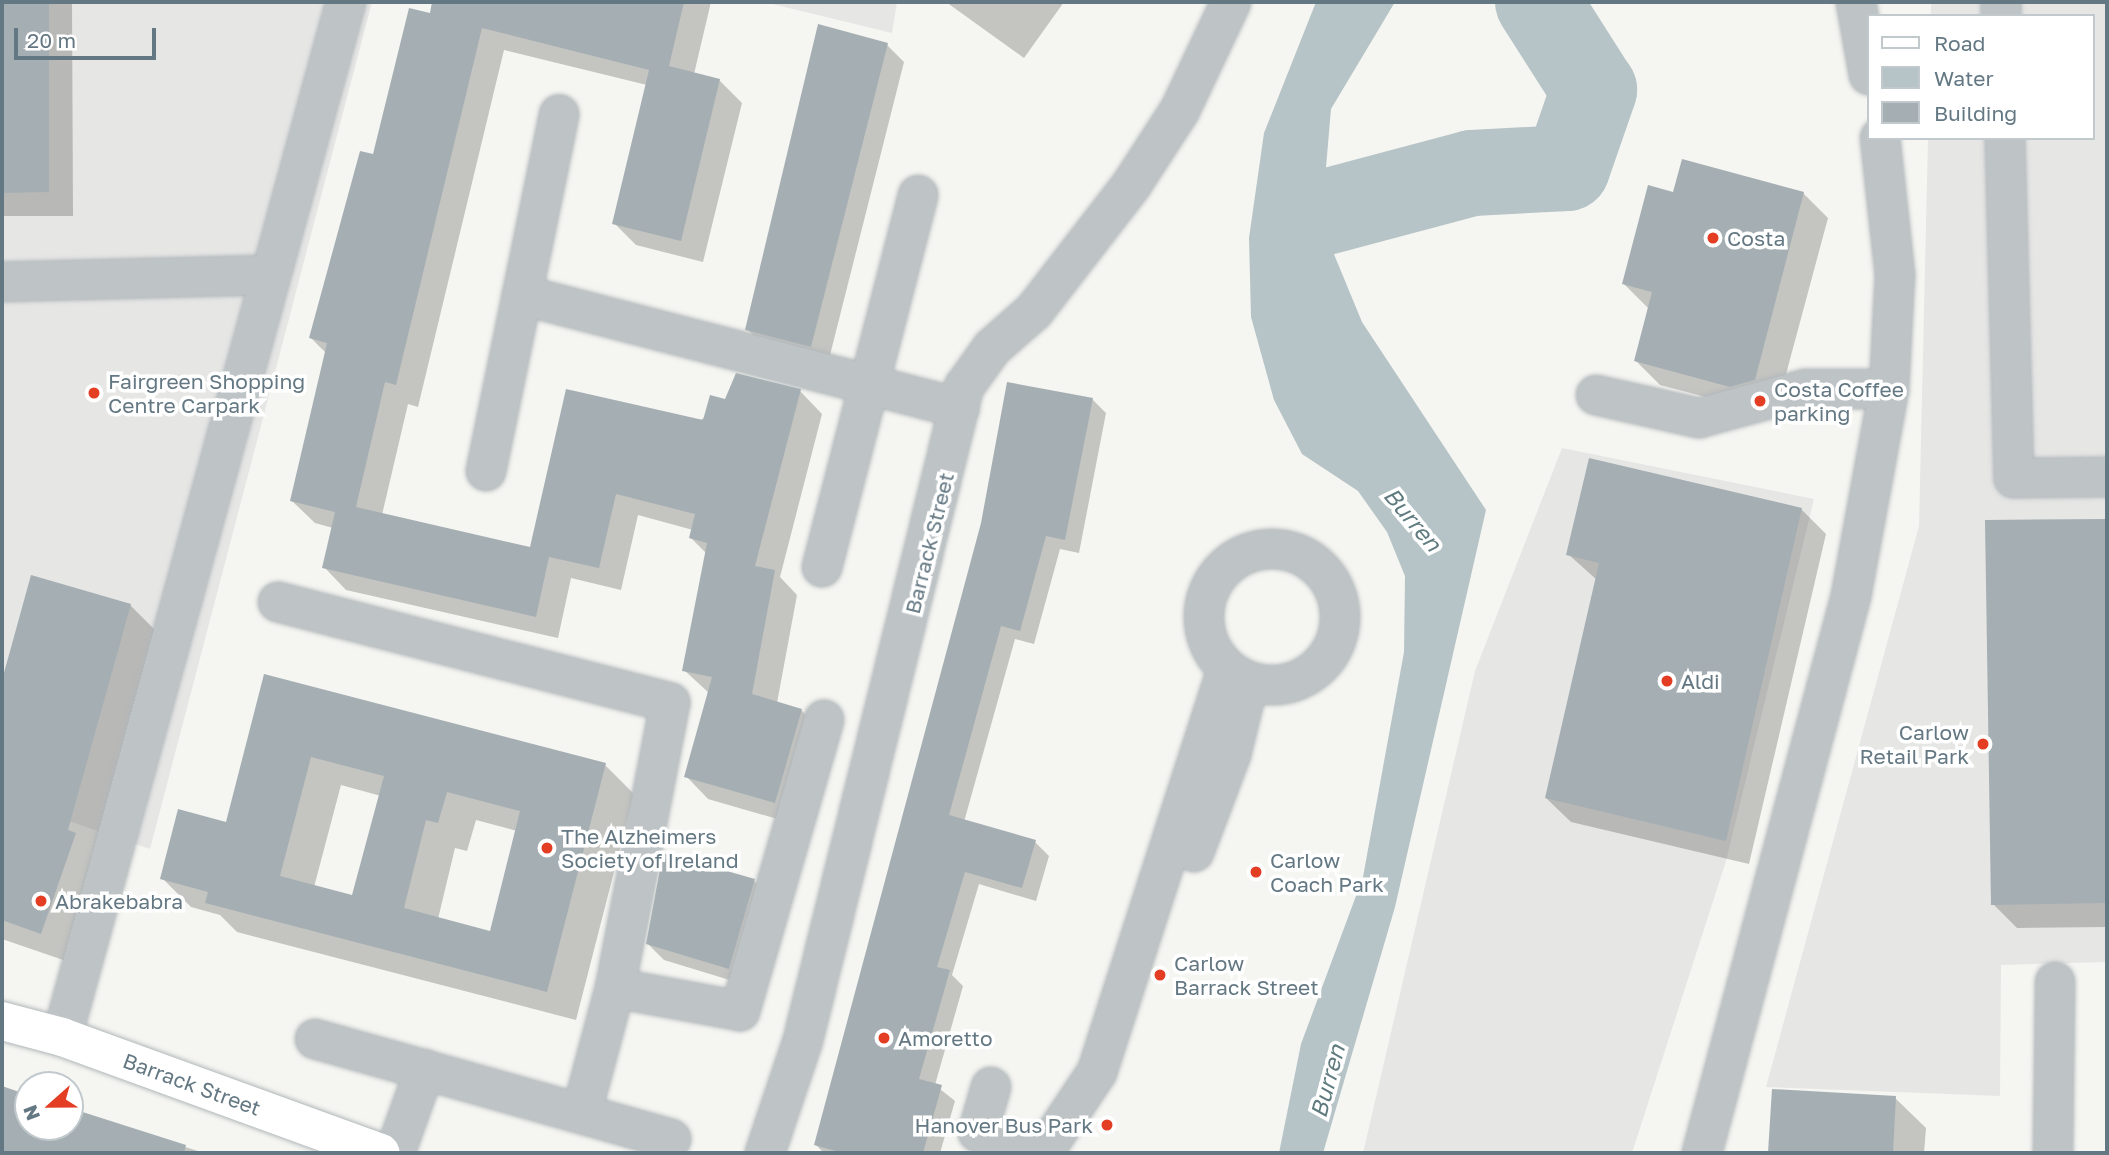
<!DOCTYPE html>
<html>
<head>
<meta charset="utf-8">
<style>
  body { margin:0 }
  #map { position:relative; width:2109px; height:1155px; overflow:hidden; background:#f5f5f1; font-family:"Golos Text",sans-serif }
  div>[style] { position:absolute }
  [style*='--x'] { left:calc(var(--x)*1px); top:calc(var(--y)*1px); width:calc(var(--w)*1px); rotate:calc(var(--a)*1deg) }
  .built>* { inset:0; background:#e6e6e5 }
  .water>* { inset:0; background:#b6c4c7 }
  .shadow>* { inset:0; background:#0003 }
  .river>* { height:86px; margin:-43px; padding:0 43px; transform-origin:43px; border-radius:43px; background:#b6c4c7 }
  .building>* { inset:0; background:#a5afb3 }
  .roads { filter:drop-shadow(0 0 2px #b1b7ba) drop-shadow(0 0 2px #b1b7ba) }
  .minor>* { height:38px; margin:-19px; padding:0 19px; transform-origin:19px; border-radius:19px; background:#bec3c6 }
  .minor>.ring { margin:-19px; padding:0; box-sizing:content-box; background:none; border:38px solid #bec3c6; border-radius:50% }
  .major>* { height:38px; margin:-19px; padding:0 19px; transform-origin:19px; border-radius:19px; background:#fff }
  .dots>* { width:19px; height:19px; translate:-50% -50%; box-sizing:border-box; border:4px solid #fff; border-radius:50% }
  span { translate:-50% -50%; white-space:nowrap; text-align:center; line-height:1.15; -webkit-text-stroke:7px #fff; paint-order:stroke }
  .poi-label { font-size:21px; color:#647883 }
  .left { translate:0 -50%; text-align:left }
  .right { translate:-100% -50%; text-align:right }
  .street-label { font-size:21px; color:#647883 }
  .water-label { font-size:23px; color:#5f7b7f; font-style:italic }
  .frame { position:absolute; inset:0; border:4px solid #647883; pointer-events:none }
  .legend { position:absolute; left:1867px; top:14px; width:228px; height:126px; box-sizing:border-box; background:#fff; border:2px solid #c1c9cd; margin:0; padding:9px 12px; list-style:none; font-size:21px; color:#647883 }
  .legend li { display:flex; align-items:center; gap:14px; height:35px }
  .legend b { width:35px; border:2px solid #c1c9cd }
  .north { position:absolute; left:14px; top:1071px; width:70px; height:70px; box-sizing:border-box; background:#fff; border:2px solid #c1c9cd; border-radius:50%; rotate:249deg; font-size:19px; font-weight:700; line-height:28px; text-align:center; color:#647883 }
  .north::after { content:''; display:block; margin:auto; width:24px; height:32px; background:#e33d24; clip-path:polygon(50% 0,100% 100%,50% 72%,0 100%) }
  .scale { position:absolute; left:14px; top:28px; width:142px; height:32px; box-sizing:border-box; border:4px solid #647883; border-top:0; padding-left:9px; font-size:21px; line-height:24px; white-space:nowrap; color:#647883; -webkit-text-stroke:5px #fff; paint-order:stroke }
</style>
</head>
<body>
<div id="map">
  <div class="built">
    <div style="clip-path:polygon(2px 2px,372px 2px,150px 849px,2px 798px)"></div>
    <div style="clip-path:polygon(764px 2px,897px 2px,892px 33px)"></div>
    <div style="clip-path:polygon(1931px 2px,2107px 2px,2107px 962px,2001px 965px,2000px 1096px,1766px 1087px,1919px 526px,1928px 138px,2093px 138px,2093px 16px,1931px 16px)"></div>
    <div style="clip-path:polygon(1562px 448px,1814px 499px,1726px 861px,1632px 1153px,1363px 1153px,1475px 671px)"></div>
  </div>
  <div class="water">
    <div style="clip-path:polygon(1316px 2px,1395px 2px,1331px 109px,1325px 179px,1331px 247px,1362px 322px,1486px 510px,1395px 907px,1323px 1153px,1279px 1153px,1301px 1044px,1363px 877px,1404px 652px,1405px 576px,1387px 532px,1358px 491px,1302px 454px,1274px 400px,1251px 317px,1249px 238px,1264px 133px)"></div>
  </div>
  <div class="shadow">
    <div style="clip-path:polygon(2px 2px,72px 2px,73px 216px,2px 216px)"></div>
    <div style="clip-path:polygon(470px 2px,711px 2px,694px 74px,719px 80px,742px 103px,703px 262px,636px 245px,614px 223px,647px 85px,504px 50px,418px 407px,408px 404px,382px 515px,531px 549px,726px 401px,800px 391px,822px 414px,780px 577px,797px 595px,777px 703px,801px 710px,824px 733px,798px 825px,708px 799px,686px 776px,709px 693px,684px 670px,707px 554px,691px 538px,693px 530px,638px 515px,621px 590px,571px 578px,558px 638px,346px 590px,324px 567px,333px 528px,315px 523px,292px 501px,326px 353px,311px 338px,374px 156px,464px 24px)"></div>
    <div style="clip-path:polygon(946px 2px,1064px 2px,1024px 58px)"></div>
    <div style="clip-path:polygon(887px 45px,904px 62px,828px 363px,764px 346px,747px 329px)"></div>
    <div style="clip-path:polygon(1803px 193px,1828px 218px,1778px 404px,1755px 410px,1660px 385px,1636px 361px,1648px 308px,1624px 284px,1675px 194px)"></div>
    <div style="clip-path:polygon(1092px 399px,1106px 413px,1079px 553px,1060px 549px,1034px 644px,1015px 639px,964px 822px,1035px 842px,1049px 856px,1036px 901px,979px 884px,952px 975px,963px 986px,935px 1085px,955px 1101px,940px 1153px,824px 1153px,816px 1145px,983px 524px)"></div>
    <div style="clip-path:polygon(1801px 509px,1826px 534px,1749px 864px,1571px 822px,1546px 798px,1597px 580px,1568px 554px)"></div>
    <div style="clip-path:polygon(2107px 520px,2107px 927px,2017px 928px,1993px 904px,1987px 522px)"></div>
    <div style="clip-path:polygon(32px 577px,130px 605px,160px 635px,72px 963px,2px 939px,2px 686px)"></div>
    <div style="clip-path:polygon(evenodd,265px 676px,605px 765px,634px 794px,576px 1020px,237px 932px,220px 915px,191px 907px,162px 878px,227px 824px,265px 676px,341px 785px,381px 796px,354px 897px,314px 887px,341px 785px,265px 676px,476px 820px,517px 831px,491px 933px,438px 919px,455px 848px,467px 851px,476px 820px)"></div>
    <div style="clip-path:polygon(754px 881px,771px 898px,746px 985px,664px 960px,648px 944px)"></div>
    <div style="clip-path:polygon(2px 1088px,28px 1097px,28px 1127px,70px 1127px,70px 1110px,204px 1153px,2px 1153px)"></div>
    <div style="clip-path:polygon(1774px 1091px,1895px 1098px,1926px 1128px,1924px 1153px,1770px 1153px)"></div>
  </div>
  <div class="river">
    <div style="--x:1299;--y:219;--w:179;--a:-14.9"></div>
    <div style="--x:1472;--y:173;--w:95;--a:-3"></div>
    <div style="--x:1567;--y:168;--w:83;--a:-70.9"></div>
    <div style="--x:1594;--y:90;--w:104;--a:-122.5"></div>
  </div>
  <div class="building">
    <div style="clip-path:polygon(2px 2px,49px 2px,49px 192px,2px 193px)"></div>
    <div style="clip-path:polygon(432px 2px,684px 2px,669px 66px,720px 79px,681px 241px,612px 224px,649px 70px,482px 28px,396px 385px,385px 382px,356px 507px,530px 547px,566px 389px,703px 420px,710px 395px,725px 399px,736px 373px,801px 389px,755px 566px,775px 570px,752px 694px,802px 709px,775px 803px,684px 777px,712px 677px,682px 671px,707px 543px,689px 538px,695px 514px,616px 494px,599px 568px,549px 557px,536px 617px,322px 568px,335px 512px,290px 501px,327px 343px,309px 338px,360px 151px,373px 154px,409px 8px,430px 13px)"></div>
    <div style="clip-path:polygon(818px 24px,888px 43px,811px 347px,745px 330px)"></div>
    <div style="clip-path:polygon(1682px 159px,1804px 192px,1755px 380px,1730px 387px,1634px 361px,1652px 292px,1622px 284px,1648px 185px,1673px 192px)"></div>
    <div style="clip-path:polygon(1007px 382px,1093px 398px,1065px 540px,1046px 536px,1020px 631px,1001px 626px,949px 815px,1036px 840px,1022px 888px,965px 872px,937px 967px,950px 970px,919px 1079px,942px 1085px,923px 1153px,843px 1153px,814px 1145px,981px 523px)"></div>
    <div style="clip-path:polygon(1589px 458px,1802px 508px,1726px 841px,1545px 798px,1599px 563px,1566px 555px)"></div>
    <div style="clip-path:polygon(2107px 519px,2107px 903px,1991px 905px,1985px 520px)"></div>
    <div style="clip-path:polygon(31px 575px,131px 604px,68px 830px,76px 833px,41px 934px,2px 920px,2px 680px)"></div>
    <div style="clip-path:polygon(evenodd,264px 674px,606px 763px,547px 992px,205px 903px,208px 892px,160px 879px,178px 809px,226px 822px,264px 674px,311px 757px,384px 776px,352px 895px,280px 876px,311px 757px,264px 674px,447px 792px,520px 811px,490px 931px,404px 908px,426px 820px,438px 823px,447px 792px)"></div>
    <div style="clip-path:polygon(663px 853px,755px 879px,729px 969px,646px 944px)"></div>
    <div style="clip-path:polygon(2px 1086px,28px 1095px,28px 1127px,70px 1127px,70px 1108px,186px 1145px,184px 1153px,2px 1153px)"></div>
    <div style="clip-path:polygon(1772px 1089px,1896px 1096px,1893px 1153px,1768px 1153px)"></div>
  </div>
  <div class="roads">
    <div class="minor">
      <div style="--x:1856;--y:2;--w:74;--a:79.9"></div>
      <div style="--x:2001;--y:2;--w:14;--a:90"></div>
      <div style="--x:2005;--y:138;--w:340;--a:88.5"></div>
      <div style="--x:2014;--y:478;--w:93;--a:-0.6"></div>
      <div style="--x:2;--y:282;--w:267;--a:-1.5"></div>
      <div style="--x:522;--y:295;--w:452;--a:14.5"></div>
      <div style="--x:1596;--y:395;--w:106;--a:12.6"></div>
      <div style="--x:1699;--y:418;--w:111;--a:-15.2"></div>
      <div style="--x:1806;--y:389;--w:83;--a:0"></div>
      <div style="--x:486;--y:471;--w:364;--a:-78.4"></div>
      <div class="ring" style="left:1204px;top:549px;width:98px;height:98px"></div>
      <div style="--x:822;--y:567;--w:384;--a:-75.5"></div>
      <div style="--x:278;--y:602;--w:405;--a:14.4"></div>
      <div style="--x:670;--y:703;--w:290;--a:100.9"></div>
      <div style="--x:615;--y:988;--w:127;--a:105"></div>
      <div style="--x:1194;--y:852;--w:105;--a:-69.3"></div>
      <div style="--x:1231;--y:754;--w:75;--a:-76.1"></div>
      <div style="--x:615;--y:988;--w:127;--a:10.4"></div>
      <div style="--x:740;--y:1011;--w:303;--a:-73.9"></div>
      <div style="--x:62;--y:1037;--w:1073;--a:-74.66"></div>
      <div style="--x:315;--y:1039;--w:370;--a:15.7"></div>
      <div style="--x:991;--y:1087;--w:47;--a:106.1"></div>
      <div style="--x:978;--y:1132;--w:51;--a:24.5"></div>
      <div style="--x:395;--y:1153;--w:89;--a:-70.3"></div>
      <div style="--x:765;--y:1153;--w:119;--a:-71.4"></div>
      <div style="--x:803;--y:1040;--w:673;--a:-76.15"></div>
      <div style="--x:964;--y:387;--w:48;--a:-54.3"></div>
      <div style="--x:992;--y:348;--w:56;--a:-41.4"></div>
      <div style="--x:1034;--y:311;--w:160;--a:-52.3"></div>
      <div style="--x:1132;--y:184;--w:88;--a:-57"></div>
      <div style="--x:1180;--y:110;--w:119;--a:-64.7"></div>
      <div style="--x:1043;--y:1153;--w:97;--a:-56.3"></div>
      <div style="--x:1097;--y:1072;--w:422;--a:-72.1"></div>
      <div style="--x:1702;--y:1153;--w:577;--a:-75.02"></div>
      <div style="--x:1851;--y:596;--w:210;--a:-79.6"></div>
      <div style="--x:1889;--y:389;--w:114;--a:-87"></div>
      <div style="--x:1895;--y:275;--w:138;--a:-96.2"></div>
      <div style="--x:2053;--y:1153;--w:171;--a:-89.3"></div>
    </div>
    <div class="major">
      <div style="--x:2;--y:1021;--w:62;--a:14.9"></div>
      <div style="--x:62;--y:1037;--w:339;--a:20"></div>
    </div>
  </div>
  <div class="dots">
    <div style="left:1713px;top:238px;background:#e33d24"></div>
    <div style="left:94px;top:393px;background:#e33d24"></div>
    <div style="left:1760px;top:401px;background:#e33d24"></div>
    <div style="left:1667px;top:681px;background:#e33d24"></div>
    <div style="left:1983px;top:744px;background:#e33d24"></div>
    <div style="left:547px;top:848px;background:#e33d24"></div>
    <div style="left:1256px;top:872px;background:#e33d24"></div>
    <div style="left:41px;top:901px;background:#e33d24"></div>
    <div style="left:1160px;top:975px;background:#e33d24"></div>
    <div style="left:884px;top:1038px;background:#e33d24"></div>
    <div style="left:1107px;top:1125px;background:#e33d24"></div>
  </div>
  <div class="poi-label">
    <span class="left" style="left:1727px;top:238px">Costa</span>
    <span class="left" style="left:108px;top:393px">Fairgreen Shopping<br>Centre Carpark</span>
    <span class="left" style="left:1774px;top:401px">Costa Coffee<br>parking</span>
    <span class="left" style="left:1681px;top:681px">Aldi</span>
    <span class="right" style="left:1969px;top:744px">Carlow<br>Retail Park</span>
    <span class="left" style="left:561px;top:848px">The Alzheimers<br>Society of Ireland</span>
    <span class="left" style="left:1270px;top:872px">Carlow<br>Coach Park</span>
    <span class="left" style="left:55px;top:901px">Abrakebabra</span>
    <span class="left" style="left:1174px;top:975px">Carlow<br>Barrack Street</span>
    <span class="left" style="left:898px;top:1038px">Amoretto</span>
    <span class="right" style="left:1093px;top:1125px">Hanover Bus Park</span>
  </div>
  <div class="street-label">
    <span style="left:929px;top:543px;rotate:-76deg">Barrack Street</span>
    <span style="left:192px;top:1084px;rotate:20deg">Barrack Street</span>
  </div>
  <div class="water-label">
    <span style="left:1413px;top:519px;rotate:50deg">Burren</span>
    <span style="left:1327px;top:1081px;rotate:-75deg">Burren</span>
  </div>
  <div class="frame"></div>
  <ul class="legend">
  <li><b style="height:9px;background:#fff"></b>Road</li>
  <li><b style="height:19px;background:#b6c4c7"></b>Water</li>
  <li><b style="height:19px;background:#a5afb3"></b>Building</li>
  </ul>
  <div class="north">N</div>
  <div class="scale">20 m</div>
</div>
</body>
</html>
